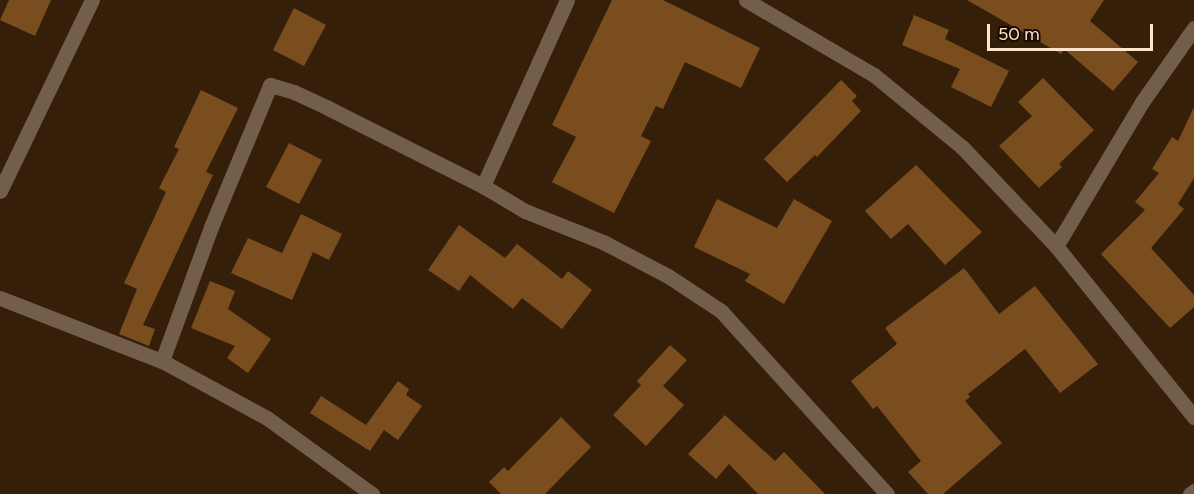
<!DOCTYPE html>
<html>
<head>
<meta charset="utf-8">
<style>
  body { margin:0 }
  #map { position:relative; width:1194px; height:494px; overflow:hidden; background:#361f08; font-family:Figtree,sans-serif }
  div>[style] { position:absolute }
  [style*='--x'] { left:calc(var(--x)*1px); top:calc(var(--y)*1px); width:calc(var(--w)*1px); rotate:calc(var(--a)*1deg) }
  .building>* { inset:0; background:#7a4d1f }
  .street>* { height:15px; margin:-7.5px; padding:0 7.5px; transform-origin:7.5px; border-radius:7.5px; background:#735e4c }
  span { translate:-50% -50%; white-space:nowrap; text-align:center; line-height:1.15; -webkit-text-stroke:5px #1b0a00; paint-order:stroke }
  .scale { position:absolute; left:987px; top:24px; width:166px; height:27px; box-sizing:border-box; border:3px solid #fee4cd; border-top:0; padding-left:8px; font-size:18px; line-height:21px; white-space:nowrap; color:#fee4cd; -webkit-text-stroke:4px #1b0a00; paint-order:stroke }
</style>
</head>
<body>
<div id="map">
  <div class="building">
    <div style="clip-path:polygon(9px 0,51px 0,35px 36px,0 20px)"></div>
    <div style="clip-path:polygon(612px 0,663px 0,760px 48px,741px 88px,685px 62px,663px 109px,656px 106px,641px 136px,651px 141px,614px 213px,552px 182px,576px 137px,552px 125px)"></div>
    <div style="clip-path:polygon(967px 0,1104px 0,1090px 21px,1138px 62px,1113px 91px,1064px 49px,1061px 54px)"></div>
    <div style="clip-path:polygon(294px 8px,326px 25px,304px 66px,273px 50px)"></div>
    <div style="clip-path:polygon(914px 15px,949px 30px,945px 39px,1009px 71px,991px 107px,951px 87px,960px 69px,902px 45px)"></div>
    <div style="clip-path:polygon(1043px 78px,1094px 130px,1059px 164px,1062px 167px,1039px 188px,999px 146px,1032px 116px,1018px 102px)"></div>
    <div style="clip-path:polygon(841px 80px,857px 96px,852px 101px,861px 111px,817px 157px,815px 155px,787px 182px,764px 159px)"></div>
    <div style="clip-path:polygon(201px 90px,238px 108px,206px 172px,213px 175px,143px 325px,155px 329px,149px 346px,119px 334px,137px 289px,124px 283px,166px 192px,159px 188px,179px 149px,174px 147px)"></div>
    <div style="clip-path:polygon(1194px 107px,1194px 178px,1178px 204px,1184px 209px,1151px 248px,1194px 295px,1194px 307px,1170px 328px,1101px 254px,1145px 210px,1135px 202px,1159px 173px,1152px 169px,1172px 137px,1178px 141px)"></div>
    <div style="clip-path:polygon(289px 143px,322px 160px,299px 204px,266px 187px)"></div>
    <div style="clip-path:polygon(916px 165px,982px 232px,945px 265px,908px 224px,891px 239px,865px 211px)"></div>
    <div style="clip-path:polygon(717px 199px,777px 228px,794px 199px,832px 221px,784px 304px,745px 281px,750px 274px,694px 247px)"></div>
    <div style="clip-path:polygon(301px 214px,342px 234px,329px 260px,313px 252px,292px 300px,231px 273px,248px 238px,282px 253px)"></div>
    <div style="clip-path:polygon(459px 225px,505px 258px,517px 244px,562px 279px,568px 271px,592px 290px,562px 329px,522px 298px,513px 309px,470px 275px,459px 291px,428px 270px)"></div>
    <div style="clip-path:polygon(964px 268px,999px 314px,1035px 286px,1098px 364px,1060px 393px,1025px 349px,968px 394px,970px 397px,965px 401px,1002px 443px,943px 494px,928px 494px,908px 472px,921px 461px,877px 406px,873px 409px,851px 381px,897px 344px,885px 328px)"></div>
    <div style="clip-path:polygon(210px 281px,235px 291px,228px 309px,271px 339px,248px 373px,227px 358px,235px 346px,191px 328px)"></div>
    <div style="clip-path:polygon(670px 345px,687px 360px,663px 386px,684px 405px,646px 446px,613px 415px,641px 385px,637px 381px)"></div>
    <div style="clip-path:polygon(398px 381px,409px 389px,406px 395px,422px 406px,398px 440px,384px 430px,370px 451px,310px 413px,321px 396px,366px 425px)"></div>
    <div style="clip-path:polygon(725px 415px,775px 461px,784px 452px,825px 494px,758px 494px,729px 464px,716px 479px,688px 454px)"></div>
    <div style="clip-path:polygon(561px 417px,591px 447px,545px 494px,501px 494px,489px 482px,504px 467px,508px 471px)"></div>
  </div>
  <div class="street">
    <div style="--x:746;--y:0;--w:148;--a:30.4"></div>
    <div style="--x:874;--y:75;--w:114;--a:39.3"></div>
    <div style="--x:962;--y:147;--w:137;--a:46.5"></div>
    <div style="--x:1194;--y:28;--w:90;--a:125.1"></div>
    <div style="--x:1142;--y:102;--w:168;--a:120.8"></div>
    <div style="--x:1056;--y:246;--w:220;--a:51.1"></div>
    <div style="--x:483;--y:186;--w:204;--a:-65.7"></div>
    <div style="--x:0;--y:191;--w:212;--a:-64.3"></div>
    <div style="--x:0;--y:298;--w:174;--a:21.3"></div>
    <div style="--x:162;--y:361;--w:119;--a:28.5"></div>
    <div style="--x:267;--y:418;--w:130;--a:35.9"></div>
    <div style="--x:162;--y:361;--w:143;--a:-69.9"></div>
    <div style="--x:211;--y:227;--w:154;--a:-67.4"></div>
    <div style="--x:270;--y:85;--w:25;--a:16"></div>
    <div style="--x:294;--y:92;--w:38;--a:25"></div>
    <div style="--x:328;--y:108;--w:174;--a:26.7"></div>
    <div style="--x:483;--y:186;--w:49;--a:30.8"></div>
    <div style="--x:525;--y:211;--w:84;--a:21.7"></div>
    <div style="--x:603;--y:242;--w:73;--a:27.6"></div>
    <div style="--x:668;--y:276;--w:64;--a:33.4"></div>
    <div style="--x:721;--y:311;--w:247;--a:47.8"></div>
    <div style="--x:1190;--y:494;--w:5;--a:-37"></div>
  </div>
  <div class="scale">50 m</div>
</div>
</body>
</html>
